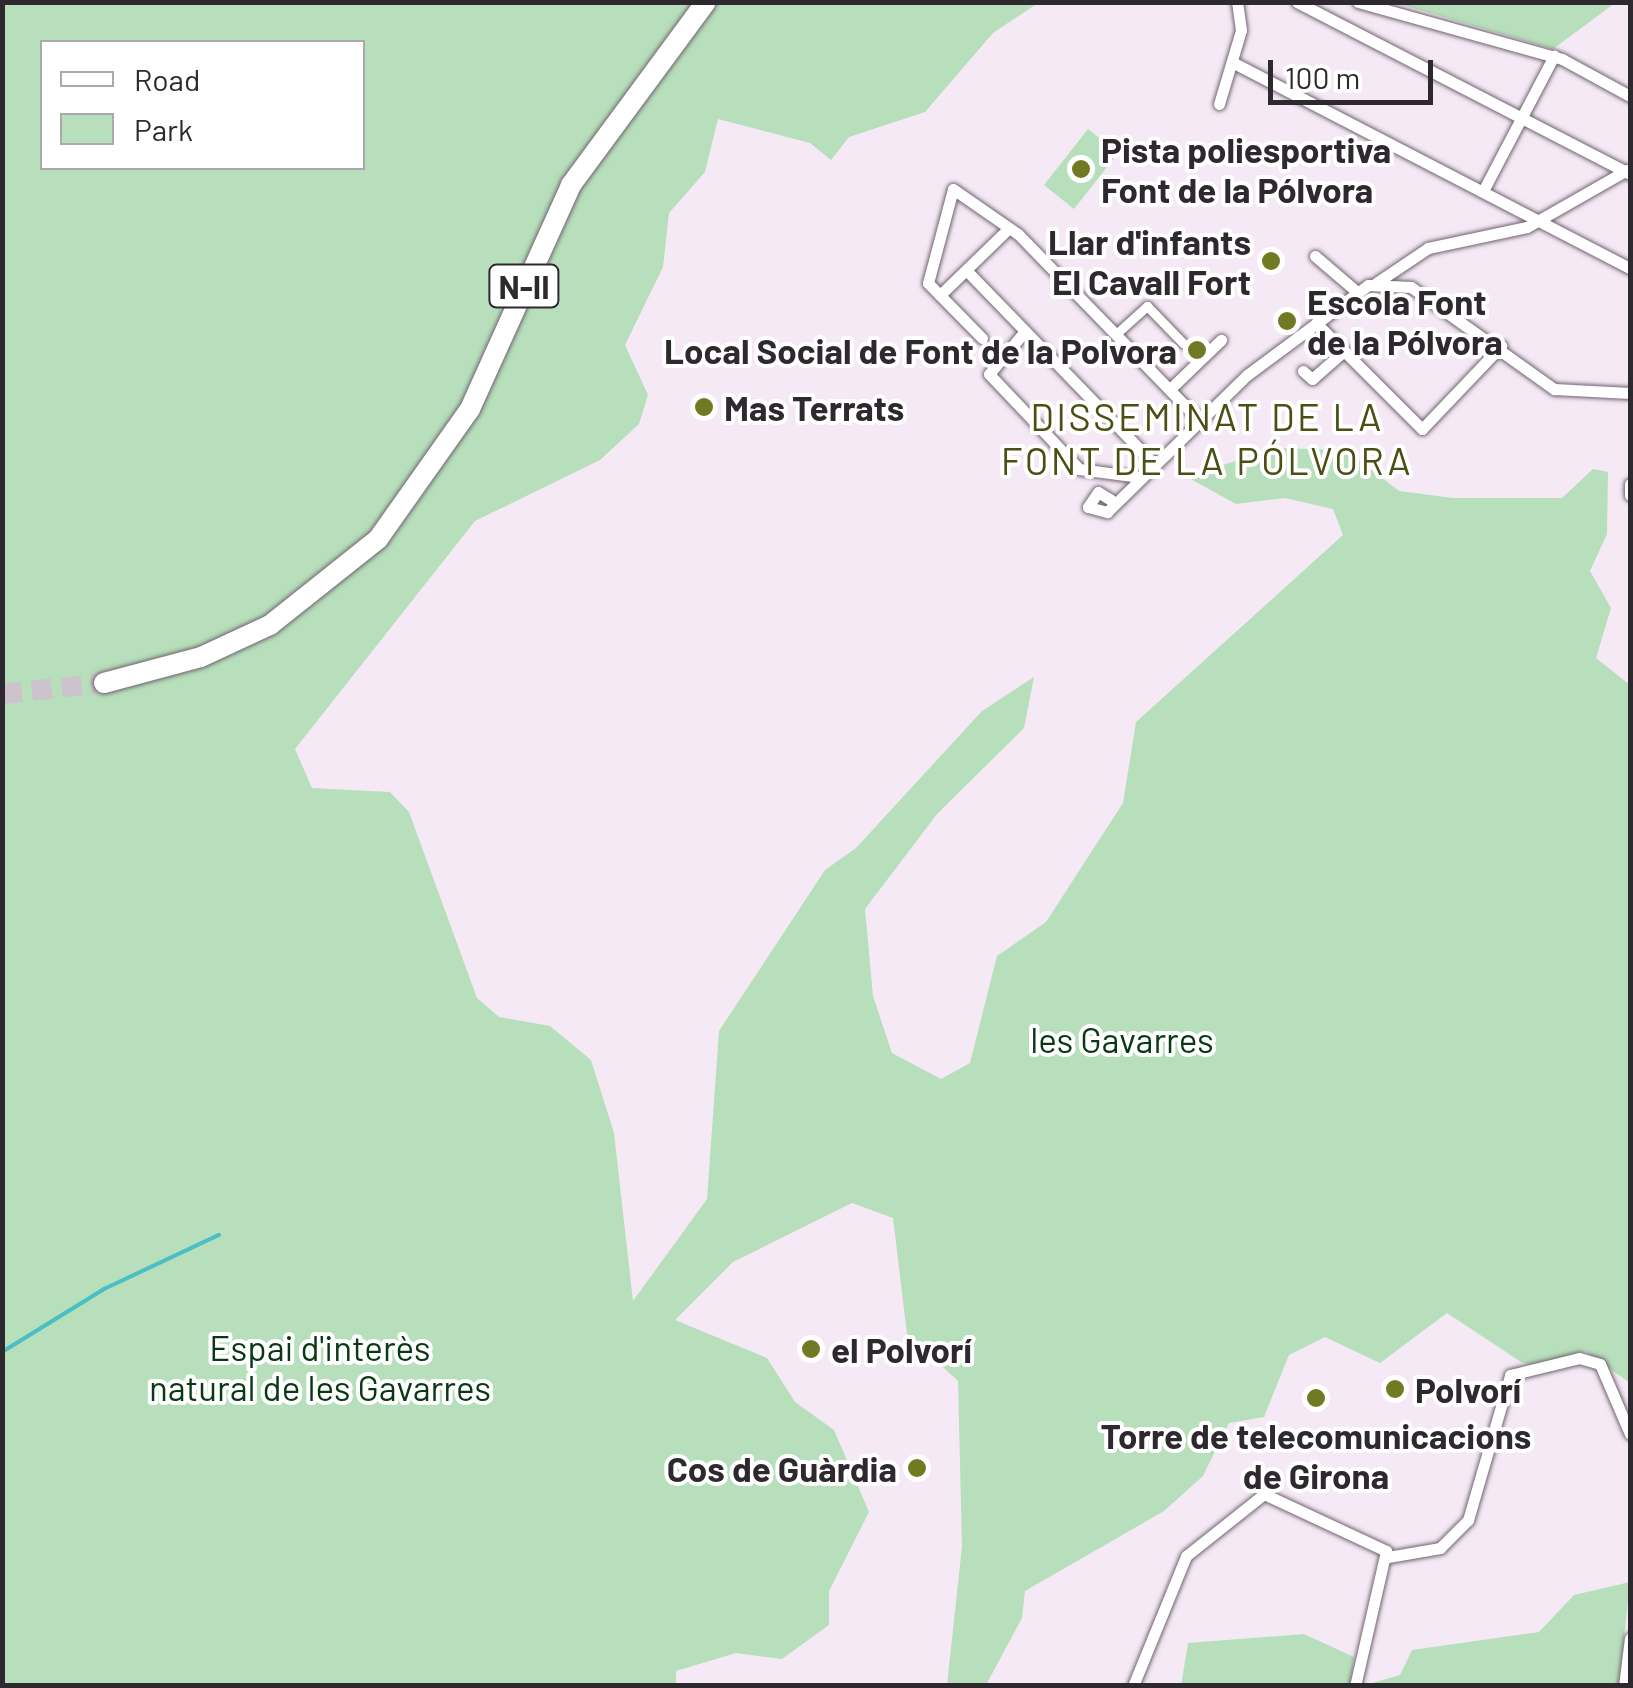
<!DOCTYPE html>
<html>
<head>
<meta charset="utf-8">
<style>
  body { margin:0 }
  #map { position:relative; width:1633px; height:1688px; overflow:hidden; background:#f5e9f5; font-family:Barlow,sans-serif }
  div>[style] { position:absolute }
  [style*='--x'] { left:calc(var(--x)*1px); top:calc(var(--y)*1px); width:calc(var(--w)*1px); rotate:calc(var(--a)*1deg) }
  .green>* { inset:0; background:#b7dfbb }
  .stream>* { height:4px; margin:-2px; padding:0 2px; transform-origin:2px; border-radius:2px; background:#4bbfc5 }
  .trunk-tunnel>* { height:20px; margin-top:-10px; transform-origin:0; background:repeating-linear-gradient(90deg,#cdc3cd 0 20px,transparent 0 30px) }
  .roads { filter:drop-shadow(0 0 2px #6f656f) drop-shadow(0 0 2px #6f656f) }
  .pedestrian>* { height:9px; margin:-4.5px; padding:0 4.5px; transform-origin:4.5px; border-radius:4.5px; background:#fff }
  .minor>* { height:11px; margin:-5.5px; padding:0 5.5px; transform-origin:5.5px; border-radius:5.5px; background:#fff }
  .trunk>* { height:20px; margin:-10px; padding:0 10px; transform-origin:10px; border-radius:10px; background:#fff }
  .dots>* { width:28px; height:28px; translate:-50% -50%; box-sizing:border-box; border:5px solid #fff; border-radius:50% }
  span { translate:-50% -50%; white-space:nowrap; text-align:center; line-height:1.15; -webkit-text-stroke:8px #fff; paint-order:stroke }
  .shield-label span { padding:2px 8px; background:#fff; border:2px solid; border-radius:8px; -webkit-text-stroke-width:0 }
  .shield-label { font-size:32px; color:#2e292e; font-weight:700 }
  .poi-label { font-size:35px; color:#2e292e; font-weight:700 }
  .left { translate:0 -50%; text-align:left }
  .right { translate:-100% -50%; text-align:right }
  .park-label { font-size:35px; color:#093914 }
  .neighbourhood-label { font-size:38px; color:#4a4f13; letter-spacing:2.5px }
  .frame { position:absolute; inset:0; border:5px solid #2e292e; pointer-events:none }
  .legend { position:absolute; left:40px; top:40px; width:325px; height:130px; box-sizing:border-box; background:#fff; border:2px solid #aba9ab; margin:0; padding:12px 18px; list-style:none; font-size:30px; color:#2e292e }
  .legend li { display:flex; align-items:center; gap:20px; height:50px }
  .legend b { width:50px; border:2px solid #aba9ab }
  .scale { position:absolute; left:1268px; top:60px; width:165px; height:45px; box-sizing:border-box; border:5px solid #2e292e; border-top:0; padding-left:12px; font-size:30px; line-height:35px; white-space:nowrap; color:#2e292e; -webkit-text-stroke:8px #fff; paint-order:stroke }
</style>
</head>
<body>
<div id="map">
  <div class="green">
    <div style="clip-path:polygon(evenodd,3px 3px,1038px 3px,993px 33px,925px 112px,849px 137px,831px 160px,810px 143px,718px 119px,705px 172px,669px 213px,663px 267px,625px 345px,648px 395px,639px 424px,600px 460px,475px 521px,295px 749px,312px 788px,390px 792px,409px 812px,477px 998px,499px 1017px,550px 1026px,591px 1060px,614px 1133px,633px 1301px,707px 1199px,719px 1031px,825px 870px,856px 848px,982px 711px,1034px 677px,1024px 728px,937px 814px,865px 909px,873px 996px,892px 1053px,941px 1079px,970px 1063px,997px 956px,1046px 922px,1123px 803px,1136px 722px,1343px 535px,1333px 509px,1285px 498px,1236px 504px,1187px 477px,1274px 448px,1346px 450px,1399px 491px,1453px 498px,1562px 498px,1593px 469px,1608px 472px,1607px 534px,1590px 571px,1611px 608px,1596px 658px,1630px 685px,1630px 1383px,1585px 1351px,1545px 1368px,1521px 1362px,1447px 1313px,1380px 1363px,1325px 1337px,1289px 1355px,1264px 1417px,1229px 1423px,1203px 1476px,1164px 1511px,1025px 1591px,1022px 1618px,986px 1685px,947px 1685px,962px 1546px,958px 1381px,907px 1334px,893px 1218px,852px 1203px,733px 1262px,675px 1320px,767px 1358px,795px 1402px,834px 1430px,869px 1512px,829px 1591px,829px 1625px,782px 1659px,736px 1653px,676px 1671px,676px 1686px,3px 1686px,3px 3px,42px 42px,362px 42px,362px 168px,42px 168px,42px 42px)"></div>
    <div style="clip-path:polygon(1396px 3px,1615px 2px,1615px 3px,1553px 49px)"></div>
    <div style="clip-path:polygon(1088px 129px,1118px 153px,1074px 209px,1044px 185px)"></div>
    <div style="clip-path:polygon(1630px 1582px,1619px 1685px,1362px 1686px,1400px 1675px,1412px 1650px,1539px 1632px,1574px 1595px)"></div>
    <div style="clip-path:polygon(1304px 1634px,1354px 1657px,1350px 1685px,1181px 1686px,1188px 1643px)"></div>
  </div>
  <div class="stream">
    <div style="--x:2;--y:1352;--w:120;--a:-31.7"></div>
    <div style="--x:104;--y:1289;--w:127;--a:-25.2"></div>
  </div>
  <div class="trunk-tunnel">
    <div style="--x:2;--y:694;--w:103;--a:-6.2"></div>
  </div>
  <div class="roads">
    <div class="pedestrian">
      <div style="--x:1116;--y:334;--w:42;--a:-42.1"></div>
      <div style="--x:1147;--y:306;--w:52;--a:45.8"></div>
    </div>
    <div class="minor">
      <div style="--x:1297;--y:2;--w:375;--a:27.3"></div>
      <div style="--x:1358;--y:2;--w:212;--a:15.6"></div>
      <div style="--x:1562;--y:59;--w:77;--a:28.6"></div>
      <div style="--x:1232;--y:62;--w:448;--a:27.4"></div>
      <div style="--x:1219;--y:104;--w:77;--a:-73.4"></div>
      <div style="--x:1241;--y:30;--w:28;--a:-98"></div>
      <div style="--x:1483;--y:191;--w:153;--a:-62.3"></div>
      <div style="--x:1315;--y:256;--w:54;--a:40.5"></div>
      <div style="--x:966;--y:270;--w:270;--a:45.9"></div>
      <div style="--x:1376;--y:283;--w:63;--a:-33.9"></div>
      <div style="--x:1428;--y:248;--w:101;--a:-12"></div>
      <div style="--x:1527;--y:227;--w:115;--a:-29.7"></div>
      <div style="--x:940;--y:295;--w:96;--a:-44.2"></div>
      <div style="--x:1316;--y:323;--w:150;--a:45"></div>
      <div style="--x:1422;--y:429;--w:115;--a:-46.4"></div>
      <div style="--x:1025;--y:331;--w:56;--a:129.9"></div>
      <div style="--x:989;--y:374;--w:131;--a:46.5"></div>
      <div style="--x:1079;--y:469;--w:62;--a:7.5"></div>
      <div style="--x:982;--y:338;--w:77;--a:-134.5"></div>
      <div style="--x:928;--y:283;--w:97;--a:-75.1"></div>
      <div style="--x:953;--y:189;--w:79;--a:34.7"></div>
      <div style="--x:1018;--y:234;--w:260;--a:45.8"></div>
      <div style="--x:1303;--y:371;--w:12;--a:42"></div>
      <div style="--x:1312;--y:379;--w:43;--a:-41.2"></div>
      <div style="--x:1170;--y:389;--w:71;--a:-43.9"></div>
      <div style="--x:1630;--y:484;--w:11;--a:90"></div>
      <div style="--x:1111;--y:500;--w:15;--a:-148"></div>
      <div style="--x:1098;--y:492;--w:18;--a:124"></div>
      <div style="--x:1088;--y:507;--w:20;--a:15"></div>
      <div style="--x:1107;--y:512;--w:196;--a:-44.4"></div>
      <div style="--x:1247;--y:375;--w:151;--a:-36.6"></div>
      <div style="--x:1368;--y:285;--w:43;--a:2.7"></div>
      <div style="--x:1411;--y:287;--w:176;--a:35.5"></div>
      <div style="--x:1554;--y:389;--w:76;--a:3"></div>
      <div style="--x:1388;--y:1557;--w:53;--a:-9.8"></div>
      <div style="--x:1440;--y:1548;--w:40;--a:-45"></div>
      <div style="--x:1468;--y:1520;--w:151;--a:-73.8"></div>
      <div style="--x:1510;--y:1375;--w:71;--a:-13.8"></div>
      <div style="--x:1579;--y:1358;--w:22;--a:16"></div>
      <div style="--x:1600;--y:1364;--w:76;--a:66.8"></div>
      <div style="--x:1133;--y:1686;--w:140;--a:-67.8"></div>
      <div style="--x:1186;--y:1556;--w:100;--a:-38.5"></div>
      <div style="--x:1264;--y:1494;--w:135;--a:25"></div>
      <div style="--x:1386;--y:1551;--w:139;--a:102.9"></div>
      <div style="--x:1624;--y:1686;--w:48;--a:-82.9"></div>
    </div>
    <div class="trunk">
      <div style="--x:104;--y:683;--w:100;--a:-15"></div>
      <div style="--x:201;--y:657;--w:76;--a:-24.9"></div>
      <div style="--x:270;--y:625;--w:138;--a:-38.5"></div>
      <div style="--x:378;--y:539;--w:159;--a:-54.7"></div>
      <div style="--x:470;--y:409;--w:246;--a:-65.7"></div>
      <div style="--x:571;--y:185;--w:227;--a:-53.6"></div>
    </div>
  </div>
  <div class="dots">
    <div style="left:1081px;top:169px;background:#727923"></div>
    <div style="left:1271px;top:261px;background:#727923"></div>
    <div style="left:1287px;top:321px;background:#727923"></div>
    <div style="left:1197px;top:350px;background:#727923"></div>
    <div style="left:704px;top:407px;background:#727923"></div>
    <div style="left:811px;top:1349px;background:#727923"></div>
    <div style="left:1395px;top:1389px;background:#727923"></div>
    <div style="left:1316px;top:1398px;background:#727923"></div>
    <div style="left:917px;top:1468px;background:#727923"></div>
  </div>
  <div class="shield-label">
    <span style="left:524px;top:286px">N-II</span>
  </div>
  <div class="poi-label">
    <span class="left" style="left:1101px;top:169px">Pista poliesportiva<br>Font de la Pólvora</span>
    <span class="right" style="left:1251px;top:261px">Llar d'infants<br>El Cavall Fort</span>
    <span class="left" style="left:1307px;top:321px">Escola Font<br>de la Pólvora</span>
    <span class="right" style="left:1177px;top:350px">Local Social de Font de la Polvora</span>
    <span class="left" style="left:724px;top:407px">Mas Terrats</span>
    <span class="left" style="left:831px;top:1349px">el Polvorí</span>
    <span class="left" style="left:1415px;top:1389px">Polvorí</span>
    <span style="left:1316px;top:1455px">Torre de telecomunicacions<br>de Girona</span>
    <span class="right" style="left:897px;top:1468px">Cos de Guàrdia</span>
  </div>
  <div class="park-label">
    <span style="left:1122px;top:1039px">les Gavarres</span>
    <span style="left:320px;top:1367px">Espai d'interès<br>natural de les Gavarres</span>
  </div>
  <div class="neighbourhood-label">
    <span style="left:1207px;top:439px">DISSEMINAT DE LA<br>FONT DE LA PÓLVORA</span>
  </div>
  <div class="frame"></div>
  <ul class="legend">
  <li><b style="height:12px;background:#fff"></b>Road</li>
  <li><b style="height:28px;background:#b7dfbb"></b>Park</li>
  </ul>
  <div class="scale">100 m</div>
</div>
</body>
</html>
